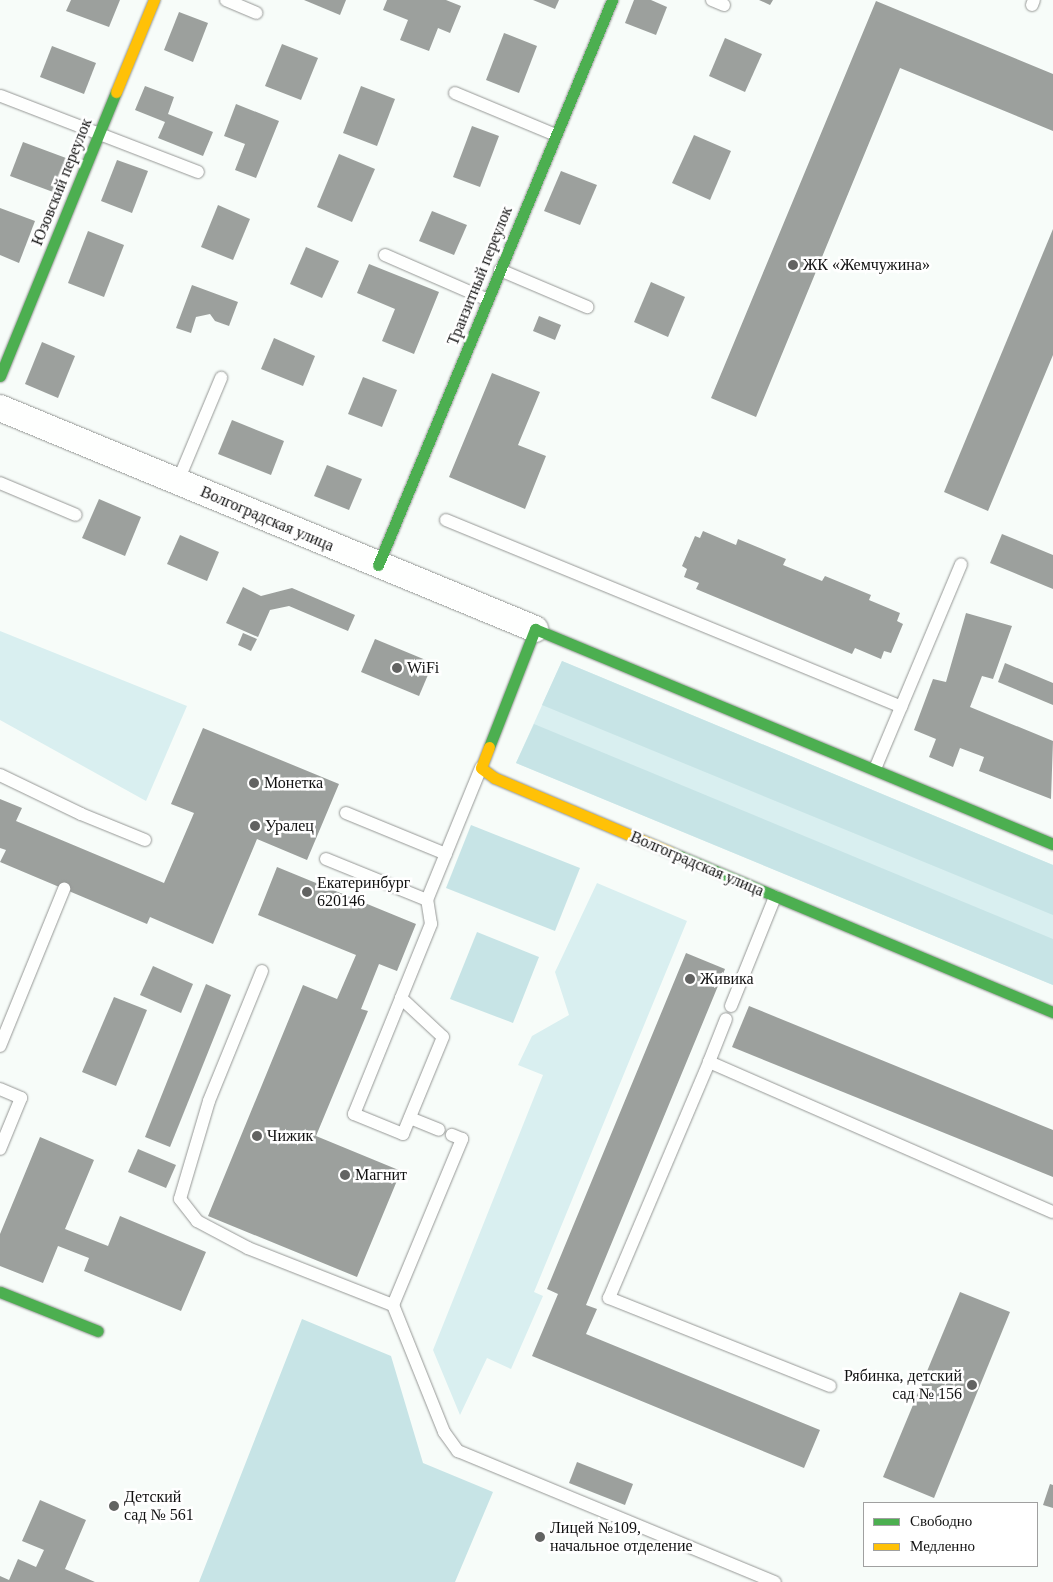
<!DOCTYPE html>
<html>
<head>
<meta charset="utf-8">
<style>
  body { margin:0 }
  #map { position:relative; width:1053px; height:1582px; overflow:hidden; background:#f7fcf9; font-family:Georgia,serif }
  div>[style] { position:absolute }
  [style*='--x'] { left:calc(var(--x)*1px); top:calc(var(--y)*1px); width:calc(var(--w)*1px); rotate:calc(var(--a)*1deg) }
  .green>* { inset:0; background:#d9eff0 }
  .forest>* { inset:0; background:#c7e4e6 }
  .building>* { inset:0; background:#9ca09d }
  .roads { filter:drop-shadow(0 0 1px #959795) drop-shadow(0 0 1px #959795) }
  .lane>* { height:12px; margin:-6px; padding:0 6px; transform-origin:6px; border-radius:6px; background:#fefffe }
  .street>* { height:26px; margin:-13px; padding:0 13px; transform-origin:13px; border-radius:13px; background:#fefffe }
  .fast>* { height:11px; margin:-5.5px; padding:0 5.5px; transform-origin:5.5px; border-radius:5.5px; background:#4caf50 }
  .slow>* { height:11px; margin:-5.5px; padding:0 5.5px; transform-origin:5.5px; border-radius:5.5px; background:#ffc107 }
  .dots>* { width:14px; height:14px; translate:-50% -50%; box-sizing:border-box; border:2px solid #fff; border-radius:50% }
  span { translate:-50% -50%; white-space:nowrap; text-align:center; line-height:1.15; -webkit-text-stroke:5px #fff; paint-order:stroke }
  .street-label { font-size:16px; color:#111 }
  .poi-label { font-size:16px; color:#111 }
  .left { translate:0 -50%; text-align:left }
  .right { translate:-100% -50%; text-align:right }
  .legend { position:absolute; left:863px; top:1502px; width:175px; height:65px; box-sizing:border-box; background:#fff; border:1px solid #a0a0a0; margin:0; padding:6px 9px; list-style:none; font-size:15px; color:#111 }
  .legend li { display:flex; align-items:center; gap:10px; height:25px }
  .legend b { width:25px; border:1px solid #a0a0a0 }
</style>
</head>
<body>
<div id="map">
  <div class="green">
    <div style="clip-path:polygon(0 631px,187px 706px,146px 801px,0 720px)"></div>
    <div style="clip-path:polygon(562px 661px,1053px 865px,1053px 985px,516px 763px)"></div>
    <div style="clip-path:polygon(597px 883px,687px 921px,534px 1292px,543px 1296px,511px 1369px,487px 1358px,460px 1415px,433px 1350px,543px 1075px,518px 1065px,532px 1036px,569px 1015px,555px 972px)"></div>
  </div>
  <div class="forest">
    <div style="clip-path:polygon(562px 661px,1053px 865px,1053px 915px,542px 705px)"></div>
    <div style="clip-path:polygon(534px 724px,1053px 939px,1053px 985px,516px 763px)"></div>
    <div style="clip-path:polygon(471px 825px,580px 868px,555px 931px,446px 888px)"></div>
    <div style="clip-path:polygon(477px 932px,539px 957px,513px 1023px,450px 999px)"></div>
    <div style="clip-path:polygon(302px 1319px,391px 1356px,423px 1463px,493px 1492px,455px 1582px,199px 1582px)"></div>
  </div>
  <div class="building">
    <div style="clip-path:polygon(71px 0,120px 0,109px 27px,66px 11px)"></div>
    <div style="clip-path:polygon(304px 0,346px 0,340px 15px)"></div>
    <div style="clip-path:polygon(387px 0,446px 0,461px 6px,450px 33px,438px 28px,429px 51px,400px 40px,408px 20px,383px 10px)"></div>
    <div style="clip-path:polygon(533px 0,559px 0,555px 9px)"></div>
    <div style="clip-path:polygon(634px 0,651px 0,667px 7px,656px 35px,625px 23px)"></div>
    <div style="clip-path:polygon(759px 0,773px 0,770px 5px)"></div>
    <div style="clip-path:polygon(876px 1px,1053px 74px,1053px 131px,900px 68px,756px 417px,711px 398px)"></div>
    <div style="clip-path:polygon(179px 12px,208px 23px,193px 62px,164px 50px)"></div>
    <div style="clip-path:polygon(504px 33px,537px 46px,519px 93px,486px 80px)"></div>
    <div style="clip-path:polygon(725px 38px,762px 54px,745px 92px,709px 76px)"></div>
    <div style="clip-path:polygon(282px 44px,318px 58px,301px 100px,265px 86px)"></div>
    <div style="clip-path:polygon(52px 46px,96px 63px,84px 94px,40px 77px)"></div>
    <div style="clip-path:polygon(145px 86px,174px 97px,168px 114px,213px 132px,203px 156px,158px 138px,165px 122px,135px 110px)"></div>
    <div style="clip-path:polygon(361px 86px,395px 99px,377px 146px,343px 133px)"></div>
    <div style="clip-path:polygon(236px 104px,279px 121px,256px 178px,235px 170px,245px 144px,224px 136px)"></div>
    <div style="clip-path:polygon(472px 126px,499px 136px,480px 187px,453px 177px)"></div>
    <div style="clip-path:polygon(694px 135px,731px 151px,710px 200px,672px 183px)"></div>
    <div style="clip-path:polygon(23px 142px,66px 158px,53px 192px,10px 176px)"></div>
    <div style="clip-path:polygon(339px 154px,375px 169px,352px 222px,317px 207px)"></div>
    <div style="clip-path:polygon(117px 160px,148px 171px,132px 213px,101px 201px)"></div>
    <div style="clip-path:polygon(561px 171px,597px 185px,580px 225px,544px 211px)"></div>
    <div style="clip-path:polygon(218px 205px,250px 219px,233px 260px,201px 247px)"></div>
    <div style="clip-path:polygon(0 208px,35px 221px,19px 263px,0 255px)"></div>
    <div style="clip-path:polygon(432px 211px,467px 225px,454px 255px,419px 241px)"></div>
    <div style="clip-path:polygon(1053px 229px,1053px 355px,988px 511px,944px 492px)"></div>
    <div style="clip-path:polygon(88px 231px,124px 245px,104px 297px,68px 283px)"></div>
    <div style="clip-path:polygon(306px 247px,339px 261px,322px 298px,290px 284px)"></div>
    <div style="clip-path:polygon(369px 264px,439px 292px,414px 354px,382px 341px,395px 309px,357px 293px)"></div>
    <div style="clip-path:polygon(651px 282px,685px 297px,668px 337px,634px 322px)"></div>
    <div style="clip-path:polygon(192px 285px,238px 302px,229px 326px,215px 321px,210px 314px,196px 317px,191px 333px,176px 328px)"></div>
    <div style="clip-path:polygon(539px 316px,561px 325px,555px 340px,533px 331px)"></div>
    <div style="clip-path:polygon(274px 338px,315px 356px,303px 386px,261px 369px)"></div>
    <div style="clip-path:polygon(42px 342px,75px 356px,58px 398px,25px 384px)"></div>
    <div style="clip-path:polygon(492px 373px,540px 392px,518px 445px,546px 456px,525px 509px,449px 477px)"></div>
    <div style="clip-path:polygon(363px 377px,397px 390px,382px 427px,348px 414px)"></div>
    <div style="clip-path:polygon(232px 420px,284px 441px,271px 475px,218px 454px)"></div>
    <div style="clip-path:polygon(327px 465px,362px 479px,349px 510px,314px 496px)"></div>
    <div style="clip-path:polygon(99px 499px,141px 517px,125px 556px,82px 538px)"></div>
    <div style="clip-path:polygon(703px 531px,736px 545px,738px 539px,786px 559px,783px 565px,822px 581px,825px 576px,871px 595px,869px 600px,900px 613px,897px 621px,903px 624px,891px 653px,884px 651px,881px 659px,855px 648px,852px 654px,696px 589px,699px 583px,684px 577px,687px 569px,682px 566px,695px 536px,700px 538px)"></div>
    <div style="clip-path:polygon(1002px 534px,1053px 555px,1053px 589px,990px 563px)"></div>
    <div style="clip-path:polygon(180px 535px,219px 552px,207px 581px,167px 564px)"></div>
    <div style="clip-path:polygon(243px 587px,261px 596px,292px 588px,355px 615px,348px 631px,289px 606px,270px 610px,258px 637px,226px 623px)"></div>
    <div style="clip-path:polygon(966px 613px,1012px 626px,993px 679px,982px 676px,970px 707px,1053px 741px,1051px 799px,979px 771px,984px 757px,960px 748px,953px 767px,929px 757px,936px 739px,914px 730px,933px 679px,946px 682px)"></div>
    <div style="clip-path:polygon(243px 633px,257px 639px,251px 651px,238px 645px)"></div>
    <div style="clip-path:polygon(375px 639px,433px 663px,419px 696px,361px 672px)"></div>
    <div style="clip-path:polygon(1005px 663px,1053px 683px,1053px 705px,998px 682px)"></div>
    <div style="clip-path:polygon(203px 728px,339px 784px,307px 860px,257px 839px,213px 944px,150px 917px,147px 924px,0 862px,6px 850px,0 848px,0 799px,22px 808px,16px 821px,164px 883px,194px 813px,171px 804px)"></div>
    <div style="clip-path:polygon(277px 867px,416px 924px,397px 971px,379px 964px,361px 1009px,368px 1011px,316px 1136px,401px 1171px,357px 1277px,208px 1216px,303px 985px,337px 999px,356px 955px,258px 915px)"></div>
    <div style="clip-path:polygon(686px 953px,725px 969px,586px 1305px,597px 1309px,586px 1334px,820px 1430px,804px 1468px,532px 1356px,558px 1294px,547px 1289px)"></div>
    <div style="clip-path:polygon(153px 966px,193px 984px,181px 1013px,140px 995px)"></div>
    <div style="clip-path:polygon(206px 984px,231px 995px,170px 1147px,145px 1137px)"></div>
    <div style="clip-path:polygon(114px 997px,147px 1010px,116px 1086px,82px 1072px)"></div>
    <div style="clip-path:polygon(749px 1006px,1053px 1130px,1053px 1177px,732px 1047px)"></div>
    <div style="clip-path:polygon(40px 1137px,94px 1160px,65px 1229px,108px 1246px,120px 1216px,206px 1252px,181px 1311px,84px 1271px,89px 1258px,58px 1246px,43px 1283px,0 1266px,0 1234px)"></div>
    <div style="clip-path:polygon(138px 1149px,176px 1165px,166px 1188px,128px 1172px)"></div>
    <div style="clip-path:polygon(960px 1292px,1010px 1312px,934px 1498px,883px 1477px)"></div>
    <div style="clip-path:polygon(577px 1462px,633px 1484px,625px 1505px,569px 1483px)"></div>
    <div style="clip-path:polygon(1050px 1484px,1053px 1485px,1053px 1508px,1043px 1505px)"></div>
    <div style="clip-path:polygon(40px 1500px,86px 1520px,65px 1569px,95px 1582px,0 1582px,0 1576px,9px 1580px,18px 1559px,36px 1567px,44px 1550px,22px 1541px)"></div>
  </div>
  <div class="roads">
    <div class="lane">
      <div style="--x:226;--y:0;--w:33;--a:23"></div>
      <div style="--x:712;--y:0;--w:13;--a:23"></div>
      <div style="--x:1032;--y:5;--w:5;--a:-68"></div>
      <div style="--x:455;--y:93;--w:109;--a:22.6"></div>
      <div style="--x:1;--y:96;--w:211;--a:21.1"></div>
      <div style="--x:385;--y:255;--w:112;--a:23.6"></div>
      <div style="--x:500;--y:270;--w:95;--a:23"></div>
      <div style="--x:178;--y:481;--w:112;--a:-67.3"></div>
      <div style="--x:0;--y:483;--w:82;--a:22.8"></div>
      <div style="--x:446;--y:520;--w:492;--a:22.3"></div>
      <div style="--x:875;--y:769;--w:222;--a:-67.2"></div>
      <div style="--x:0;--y:775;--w:90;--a:25.7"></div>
      <div style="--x:81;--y:814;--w:69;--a:22.1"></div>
      <div style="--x:346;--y:813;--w:108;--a:22.3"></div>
      <div style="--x:326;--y:859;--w:109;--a:22.1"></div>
      <div style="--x:262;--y:971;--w:140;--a:112.2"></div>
      <div style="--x:209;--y:1101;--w:102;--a:106.5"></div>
      <div style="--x:180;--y:1199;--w:28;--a:52"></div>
      <div style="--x:197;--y:1221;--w:58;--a:27.9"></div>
      <div style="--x:248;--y:1248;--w:156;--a:21.5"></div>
      <div style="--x:393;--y:1305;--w:180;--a:-67.4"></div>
      <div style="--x:462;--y:1139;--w:11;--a:-158"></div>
      <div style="--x:401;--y:998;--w:57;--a:42.9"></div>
      <div style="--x:443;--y:1037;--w:105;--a:112.4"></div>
      <div style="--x:403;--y:1134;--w:53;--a:-157.8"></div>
      <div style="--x:354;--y:1114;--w:125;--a:-67.9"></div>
      <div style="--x:401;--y:998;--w:80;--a:-67.9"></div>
      <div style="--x:431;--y:924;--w:24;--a:-99"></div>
      <div style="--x:427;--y:900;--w:143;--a:-67.8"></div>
      <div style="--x:731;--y:1006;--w:118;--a:-68"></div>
      <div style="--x:0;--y:1046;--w:170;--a:-67.8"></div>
      <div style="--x:709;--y:1062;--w:46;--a:-68.4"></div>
      <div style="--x:0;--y:1089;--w:23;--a:23"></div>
      <div style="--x:21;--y:1098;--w:55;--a:112.4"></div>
      <div style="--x:410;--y:1118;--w:31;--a:22"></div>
      <div style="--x:393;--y:1305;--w:137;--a:68.1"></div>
      <div style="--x:444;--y:1432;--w:24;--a:54"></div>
      <div style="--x:458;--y:1451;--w:343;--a:22.5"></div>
      <div style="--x:830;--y:1386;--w:238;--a:-158.3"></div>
      <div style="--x:609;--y:1298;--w:256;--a:-67"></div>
      <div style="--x:709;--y:1062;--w:375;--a:23.6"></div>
    </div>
    <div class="street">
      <div style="--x:0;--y:408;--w:579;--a:22.44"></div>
    </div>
    <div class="fast">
      <div style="--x:0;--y:376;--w:307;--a:-67.8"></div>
      <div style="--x:378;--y:565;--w:612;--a:-67.5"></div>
      <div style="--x:489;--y:747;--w:127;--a:-68.7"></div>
      <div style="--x:535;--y:629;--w:561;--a:22.54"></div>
      <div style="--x:670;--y:852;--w:415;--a:22.7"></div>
      <div style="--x:0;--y:1292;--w:105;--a:21.7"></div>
    </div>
    <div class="slow">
      <div style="--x:116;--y:92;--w:100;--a:-67.6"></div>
      <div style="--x:489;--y:747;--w:22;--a:111"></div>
      <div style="--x:481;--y:768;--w:17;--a:36"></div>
      <div style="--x:495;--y:778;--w:190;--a:22.9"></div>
    </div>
  </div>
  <div class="dots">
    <div style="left:793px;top:265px;background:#626362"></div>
    <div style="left:397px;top:668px;background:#626362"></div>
    <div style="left:254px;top:783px;background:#626362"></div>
    <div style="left:255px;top:826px;background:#626362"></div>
    <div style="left:307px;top:892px;background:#626362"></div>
    <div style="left:690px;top:979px;background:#626362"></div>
    <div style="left:257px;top:1136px;background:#626362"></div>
    <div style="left:345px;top:1175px;background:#626362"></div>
    <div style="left:972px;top:1385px;background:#626362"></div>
    <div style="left:114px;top:1506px;background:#626362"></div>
    <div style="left:540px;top:1537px;background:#626362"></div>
  </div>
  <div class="street-label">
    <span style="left:62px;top:182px;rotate:-68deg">Юзовский переулок</span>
    <span style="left:480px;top:276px;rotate:-68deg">Транзитный переулок</span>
    <span style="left:267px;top:519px;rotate:23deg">Волгоградская улица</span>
    <span style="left:697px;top:864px;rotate:23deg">Волгоградская улица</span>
  </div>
  <div class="poi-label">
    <span class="left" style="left:803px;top:265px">ЖК «Жемчужина»</span>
    <span class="left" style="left:407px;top:668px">WiFi</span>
    <span class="left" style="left:264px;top:783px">Монетка</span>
    <span class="left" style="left:265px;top:826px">Уралец</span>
    <span class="left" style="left:317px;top:892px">Екатеринбург<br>620146</span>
    <span class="left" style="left:700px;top:979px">Живика</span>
    <span class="left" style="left:267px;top:1136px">Чижик</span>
    <span class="left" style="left:355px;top:1175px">Магнит</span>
    <span class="right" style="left:962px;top:1385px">Рябинка, детский<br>сад № 156</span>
    <span class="left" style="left:124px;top:1506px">Детский<br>сад № 561</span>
    <span class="left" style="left:550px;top:1537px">Лицей №109,<br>начальное отделение</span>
  </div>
  <ul class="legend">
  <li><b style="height:6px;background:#4caf50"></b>Свободно</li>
  <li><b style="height:6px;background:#ffc107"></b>Медленно</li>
  </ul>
</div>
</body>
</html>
